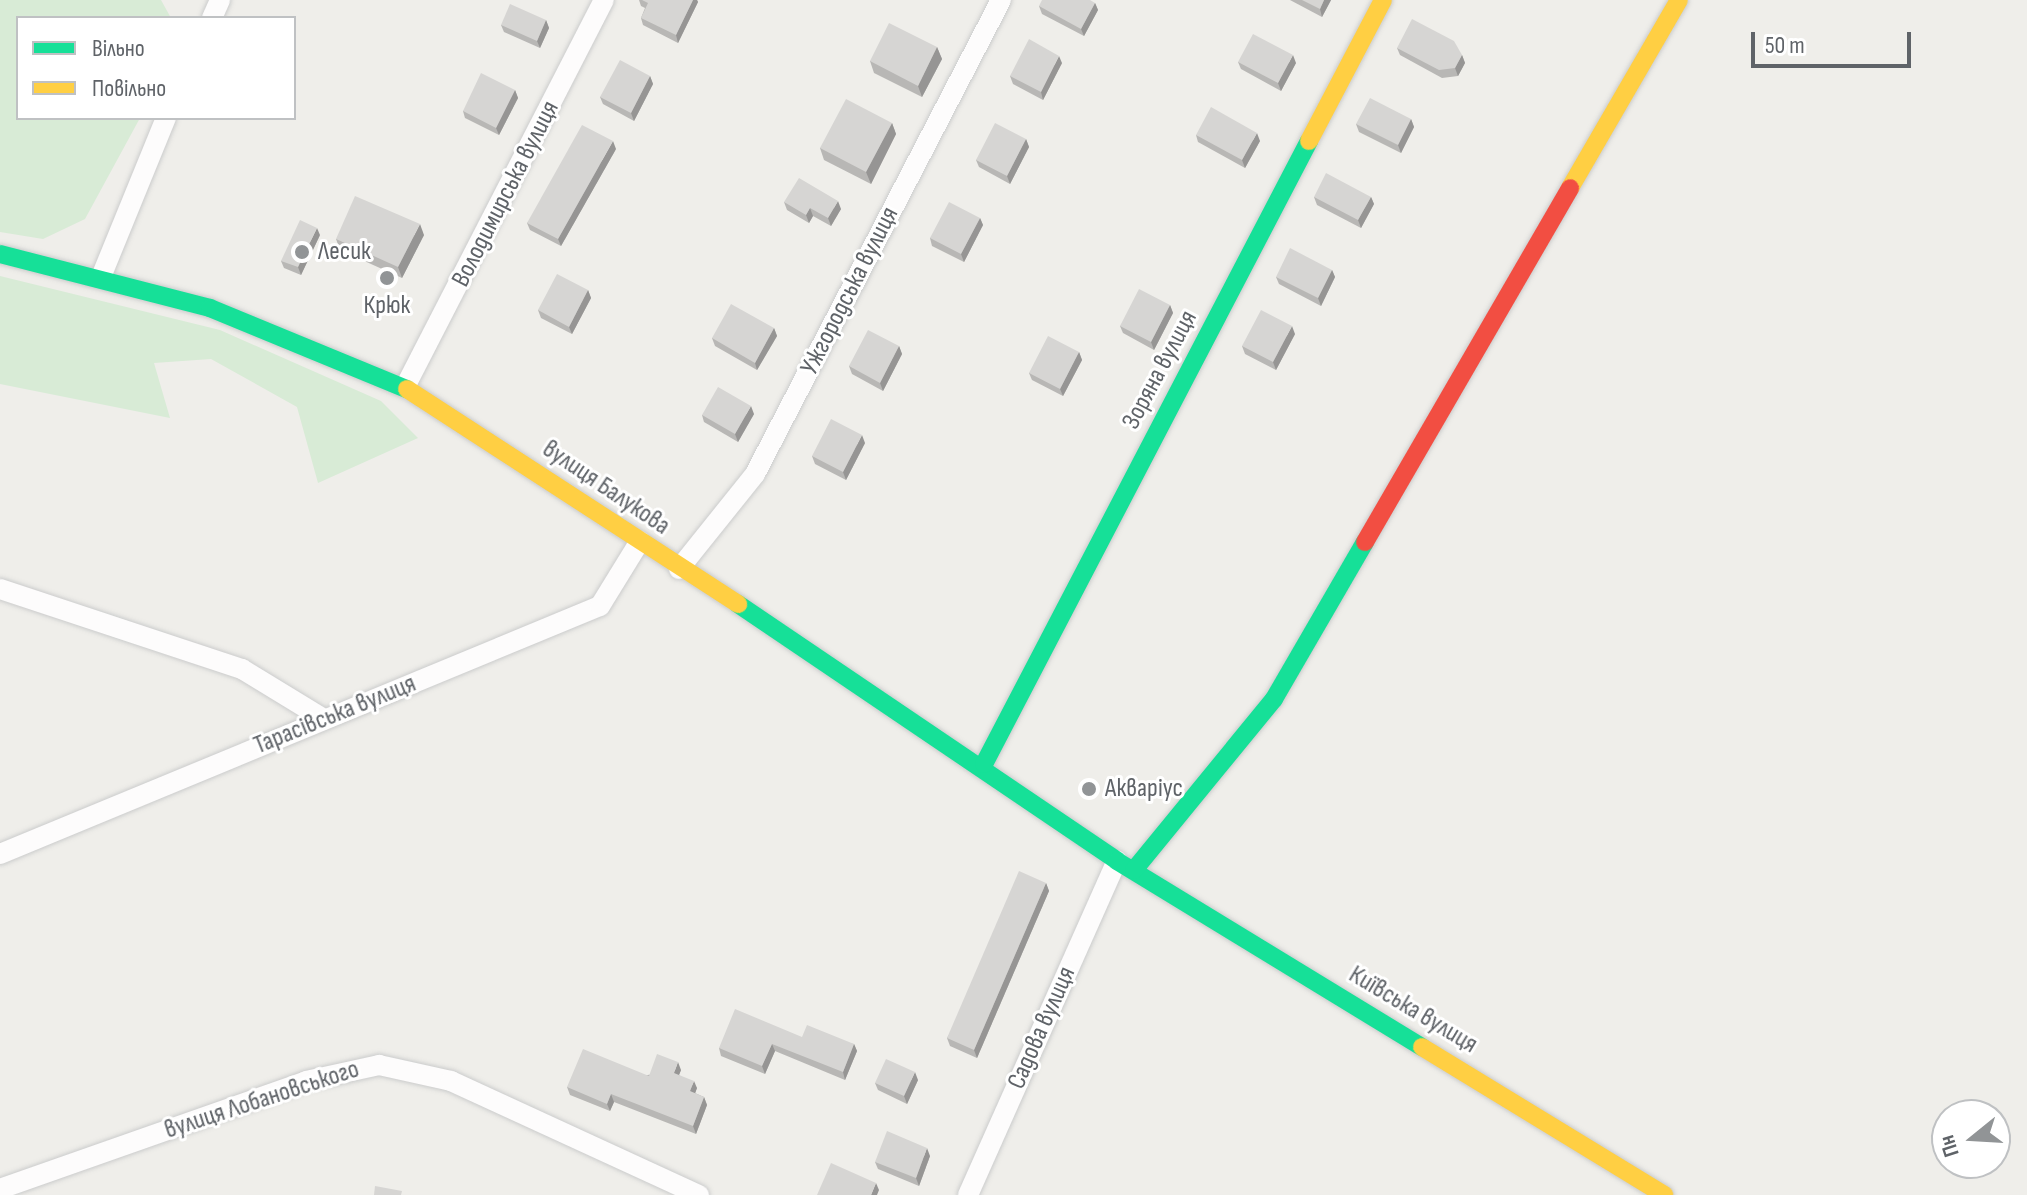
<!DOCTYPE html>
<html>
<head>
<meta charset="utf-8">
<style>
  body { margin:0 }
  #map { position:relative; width:2027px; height:1195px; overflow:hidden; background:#efeeea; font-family:"Sofia Sans Condensed",sans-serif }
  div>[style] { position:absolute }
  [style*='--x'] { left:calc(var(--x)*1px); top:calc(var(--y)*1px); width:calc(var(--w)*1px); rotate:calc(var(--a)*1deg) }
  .green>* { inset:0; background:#d8ebd6 }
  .roads { filter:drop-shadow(0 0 2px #cbcccc) drop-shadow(0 0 2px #cbcccc) }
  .street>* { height:20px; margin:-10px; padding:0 10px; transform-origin:10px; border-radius:10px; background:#fdfcfc }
  .fast>* { height:18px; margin:-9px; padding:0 9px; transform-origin:9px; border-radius:9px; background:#16e098 }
  .slow>* { height:18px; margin:-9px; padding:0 9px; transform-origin:9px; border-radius:9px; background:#ffcf43 }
  .jam>* { height:18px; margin:-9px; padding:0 9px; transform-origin:9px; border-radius:9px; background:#f24e42 }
  .wall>* { inset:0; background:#b8b7b5 }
  .shaded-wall>* { inset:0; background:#969594 }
  .building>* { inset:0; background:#d6d5d3 }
  .dots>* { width:22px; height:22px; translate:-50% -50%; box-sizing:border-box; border:4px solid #fff; border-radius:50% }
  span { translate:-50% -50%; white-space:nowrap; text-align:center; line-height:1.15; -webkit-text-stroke:6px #fff; paint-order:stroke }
  .street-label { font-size:26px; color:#5f6368 }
  .poi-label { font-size:26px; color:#5f6368 }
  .left { translate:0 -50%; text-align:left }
  .legend { position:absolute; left:16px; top:16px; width:280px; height:104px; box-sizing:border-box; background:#fff; border:2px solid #bfc1c3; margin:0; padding:10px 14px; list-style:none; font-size:24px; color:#5f6368 }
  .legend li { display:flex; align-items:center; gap:16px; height:40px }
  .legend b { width:40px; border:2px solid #bfc1c3 }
  .north { position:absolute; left:1931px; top:1099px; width:80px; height:80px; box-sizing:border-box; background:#fff; border:2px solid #bfc1c3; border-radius:50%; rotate:252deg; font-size:22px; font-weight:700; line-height:32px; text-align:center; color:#5f6368 }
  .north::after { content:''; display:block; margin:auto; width:28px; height:36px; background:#919496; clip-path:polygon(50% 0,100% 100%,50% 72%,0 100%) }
  .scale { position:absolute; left:1751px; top:32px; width:160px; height:36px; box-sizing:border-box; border:4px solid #5f6368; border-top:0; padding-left:10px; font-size:24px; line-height:28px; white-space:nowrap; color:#5f6368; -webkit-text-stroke:6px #fff; paint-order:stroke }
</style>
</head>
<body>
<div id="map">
  <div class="green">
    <div style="clip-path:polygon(0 0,161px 0,171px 18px,18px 18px,18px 118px,140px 118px,85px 219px,43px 239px,0 232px)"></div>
    <div style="clip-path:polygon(0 276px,220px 330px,381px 401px,418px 438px,318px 483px,297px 407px,211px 359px,154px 363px,170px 418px,0 384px)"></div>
  </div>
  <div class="roads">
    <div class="street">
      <div style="--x:212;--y:18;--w:20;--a:-66"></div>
      <div style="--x:101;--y:277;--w:172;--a:-67.8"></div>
      <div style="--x:405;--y:387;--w:435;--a:-62.8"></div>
      <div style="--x:679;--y:569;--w:122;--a:-51.3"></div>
      <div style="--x:755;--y:474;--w:534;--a:-62.57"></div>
      <div style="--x:0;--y:589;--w:255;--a:18.3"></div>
      <div style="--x:242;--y:669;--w:96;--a:31.4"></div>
      <div style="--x:0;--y:854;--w:649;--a:-22.46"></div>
      <div style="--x:600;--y:606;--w:76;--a:-58.4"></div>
      <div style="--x:0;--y:1189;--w:324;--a:-19.4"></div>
      <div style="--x:306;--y:1081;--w:75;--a:-12.4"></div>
      <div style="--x:379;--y:1065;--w:74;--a:12.5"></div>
      <div style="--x:451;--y:1081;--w:273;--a:24.7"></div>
      <div style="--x:968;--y:1195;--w:366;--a:-66"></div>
    </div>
    <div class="fast">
      <div style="--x:0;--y:254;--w:217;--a:14.4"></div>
      <div style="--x:210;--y:308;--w:213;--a:22.4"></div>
      <div style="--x:738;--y:604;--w:458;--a:34.1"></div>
      <div style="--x:1117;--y:861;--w:357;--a:31.4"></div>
      <div style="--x:984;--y:764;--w:703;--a:-62.45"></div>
      <div style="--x:1134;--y:870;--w:221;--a:-50.7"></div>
      <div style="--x:1274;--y:699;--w:181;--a:-59.9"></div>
    </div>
    <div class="slow">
      <div style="--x:1309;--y:141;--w:159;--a:-62.3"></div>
      <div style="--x:1570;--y:188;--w:217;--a:-59.9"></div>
      <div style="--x:407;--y:389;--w:395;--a:33"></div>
      <div style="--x:1422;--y:1047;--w:284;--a:31.4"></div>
    </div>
    <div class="jam">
      <div style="--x:1365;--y:542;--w:409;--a:-59.9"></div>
    </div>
  </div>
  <div class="wall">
    <div style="clip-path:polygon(639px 0,697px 0,698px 2px,678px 43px,643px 25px,641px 18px,645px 8px,641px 6px)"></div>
    <div style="clip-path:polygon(1290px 0,1331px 0,1322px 17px)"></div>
    <div style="clip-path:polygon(1095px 3px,1098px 10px,1084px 36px,1042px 14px,1039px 6px)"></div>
    <div style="clip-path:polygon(546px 20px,549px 28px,540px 48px,504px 32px,501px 25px)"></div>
    <div style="clip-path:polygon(937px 47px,942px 59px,922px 97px,874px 73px,870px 61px)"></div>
    <div style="clip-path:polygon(1397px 48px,1462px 55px,1465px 63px,1458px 76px,1442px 78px,1400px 55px)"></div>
    <div style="clip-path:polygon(1238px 62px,1296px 63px,1281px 91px,1241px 69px)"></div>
    <div style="clip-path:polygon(1062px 63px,1043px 100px,1013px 84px,1010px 76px)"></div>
    <div style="clip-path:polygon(650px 76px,653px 84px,634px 121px,603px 104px,600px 97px)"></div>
    <div style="clip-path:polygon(515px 90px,518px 98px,499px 135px,465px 118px,463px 111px)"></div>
    <div style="clip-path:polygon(1411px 119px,1414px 127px,1401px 153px,1359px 132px,1356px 124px)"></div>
    <div style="clip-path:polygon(892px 123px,896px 134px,871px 184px,824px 160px,820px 148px)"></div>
    <div style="clip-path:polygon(1196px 135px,1260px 141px,1245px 168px,1198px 142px)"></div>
    <div style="clip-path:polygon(1026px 139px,1029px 147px,1010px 184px,979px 167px,976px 160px)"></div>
    <div style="clip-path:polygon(616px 149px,561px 246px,530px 230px,527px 223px)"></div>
    <div style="clip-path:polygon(1314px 197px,1371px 197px,1374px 204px,1361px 228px,1317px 205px)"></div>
    <div style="clip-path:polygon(784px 202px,841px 209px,831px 226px,813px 216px,809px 223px,787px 210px)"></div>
    <div style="clip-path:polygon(980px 218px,983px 225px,964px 262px,932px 246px,930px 238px)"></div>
    <div style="clip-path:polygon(320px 235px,301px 275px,284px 268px,281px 261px)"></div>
    <div style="clip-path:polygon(424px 235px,402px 278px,340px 250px,336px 239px)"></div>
    <div style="clip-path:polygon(1332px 270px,1335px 277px,1321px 306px,1279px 284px,1276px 277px)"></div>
    <div style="clip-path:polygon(588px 290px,591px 298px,572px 334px,541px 318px,538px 310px)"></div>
    <div style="clip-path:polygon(1170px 305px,1173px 313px,1154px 350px,1123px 333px,1120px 326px)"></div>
    <div style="clip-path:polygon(774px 328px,777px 336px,757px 370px,715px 346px,712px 338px)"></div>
    <div style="clip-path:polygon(1295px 334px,1276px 370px,1245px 354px,1242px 346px)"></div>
    <div style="clip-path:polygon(899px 346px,902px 354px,883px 391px,852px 374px,849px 366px)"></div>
    <div style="clip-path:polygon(1079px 352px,1082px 360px,1063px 396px,1032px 380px,1029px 373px)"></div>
    <div style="clip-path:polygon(754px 414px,738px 442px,704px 422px,702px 415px)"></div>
    <div style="clip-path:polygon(865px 443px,846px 480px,815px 464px,812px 456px)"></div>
    <div style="clip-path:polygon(1046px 883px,1049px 891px,977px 1058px,950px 1046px,947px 1038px)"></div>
    <div style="clip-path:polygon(802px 1037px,854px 1044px,857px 1051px,845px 1080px,775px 1051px,765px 1074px,721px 1056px,719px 1048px)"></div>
    <div style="clip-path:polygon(681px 1070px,679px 1075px,697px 1088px,695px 1093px,704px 1097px,707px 1105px,696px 1134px,614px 1102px,610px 1111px,570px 1095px,567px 1087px)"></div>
    <div style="clip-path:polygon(918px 1080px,907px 1104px,878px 1090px,875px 1083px)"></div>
    <div style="clip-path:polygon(930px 1156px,919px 1186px,878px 1169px,875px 1162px)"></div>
  </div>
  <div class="shaded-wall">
    <div style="clip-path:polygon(693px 0,697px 0,698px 2px,678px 43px,676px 35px)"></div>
    <div style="clip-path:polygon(1324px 0,1331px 0,1322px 17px,1320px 9px)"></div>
    <div style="clip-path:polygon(1095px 3px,1098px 10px,1084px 36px,1081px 29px)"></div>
    <div style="clip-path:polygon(546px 20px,549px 28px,540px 48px,537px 41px)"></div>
    <div style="clip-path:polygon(937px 47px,942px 59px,922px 97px,918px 86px)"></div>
    <div style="clip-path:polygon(1293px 55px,1296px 63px,1281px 91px,1278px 83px)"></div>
    <div style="clip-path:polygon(1462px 55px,1465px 63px,1458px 76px,1455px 68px)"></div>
    <div style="clip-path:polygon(1059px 56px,1062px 63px,1043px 100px,1041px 92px)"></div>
    <div style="clip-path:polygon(650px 76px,653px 84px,634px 121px,631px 113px)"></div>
    <div style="clip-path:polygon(515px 90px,518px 98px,499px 135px,496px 128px)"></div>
    <div style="clip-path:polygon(1411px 119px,1414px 127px,1401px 153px,1398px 145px)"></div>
    <div style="clip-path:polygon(892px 123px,896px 134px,871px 184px,866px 172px)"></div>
    <div style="clip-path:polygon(1257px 133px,1260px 141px,1245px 168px,1242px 160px)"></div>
    <div style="clip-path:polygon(1026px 139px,1029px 147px,1010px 184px,1007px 176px)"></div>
    <div style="clip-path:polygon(613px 141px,616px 149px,561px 246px,558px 239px)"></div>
    <div style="clip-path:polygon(1371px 197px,1374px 204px,1361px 228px,1358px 220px)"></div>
    <div style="clip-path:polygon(838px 201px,841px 209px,831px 226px,828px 218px)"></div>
    <div style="clip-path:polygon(810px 208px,813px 216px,809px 223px,806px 215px)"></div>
    <div style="clip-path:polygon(980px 218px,983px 225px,964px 262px,961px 254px)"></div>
    <div style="clip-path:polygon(420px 224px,424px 235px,402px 278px,398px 267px)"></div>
    <div style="clip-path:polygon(317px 228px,320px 235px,301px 275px,298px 267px)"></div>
    <div style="clip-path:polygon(1332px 270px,1335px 277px,1321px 306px,1318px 298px)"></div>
    <div style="clip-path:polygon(588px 290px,591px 298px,572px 334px,569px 327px)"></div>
    <div style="clip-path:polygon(1170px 305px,1173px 313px,1154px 350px,1151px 342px)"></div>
    <div style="clip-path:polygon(1292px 326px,1295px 334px,1276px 370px,1273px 362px)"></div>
    <div style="clip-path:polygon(774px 328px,777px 336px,757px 370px,755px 363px)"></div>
    <div style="clip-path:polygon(899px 346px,902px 354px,883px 391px,880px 383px)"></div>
    <div style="clip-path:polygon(1079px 352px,1082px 360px,1063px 396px,1060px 389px)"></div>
    <div style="clip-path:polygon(751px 406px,754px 414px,738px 442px,735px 434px)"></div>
    <div style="clip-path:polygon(862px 435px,865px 443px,846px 480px,843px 472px)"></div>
    <div style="clip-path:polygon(1046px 883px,1049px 891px,977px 1058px,974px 1050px)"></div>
    <div style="clip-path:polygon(772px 1044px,775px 1051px,765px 1074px,762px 1066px)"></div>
    <div style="clip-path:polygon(854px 1044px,857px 1051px,845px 1080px,843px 1072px)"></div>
    <div style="clip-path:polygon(678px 1062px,681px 1070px,677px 1080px,674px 1073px)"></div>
    <div style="clip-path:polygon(915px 1072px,918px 1080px,907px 1104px,904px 1096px)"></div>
    <div style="clip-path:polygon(694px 1081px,697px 1088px,693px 1099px,690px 1091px)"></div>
    <div style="clip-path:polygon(611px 1094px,614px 1102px,610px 1111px,607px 1104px)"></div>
    <div style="clip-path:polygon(704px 1097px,707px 1105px,696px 1134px,693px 1126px)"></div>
    <div style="clip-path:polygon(927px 1148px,930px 1156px,919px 1186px,916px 1178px)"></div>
    <div style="clip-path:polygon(876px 1183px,879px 1190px,877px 1195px,871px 1195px)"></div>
  </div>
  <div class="building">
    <div style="clip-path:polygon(642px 0,693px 0,676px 35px,641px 18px,648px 3px)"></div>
    <div style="clip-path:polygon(1042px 0,1090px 0,1095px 3px,1081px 29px,1039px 6px)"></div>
    <div style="clip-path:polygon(1302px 0,1324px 0,1320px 9px)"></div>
    <div style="clip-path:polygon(510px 4px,546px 20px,537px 41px,501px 25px)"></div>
    <div style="clip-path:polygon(1412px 19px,1454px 41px,1462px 55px,1455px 68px,1439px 70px,1397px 48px)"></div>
    <div style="clip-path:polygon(889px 23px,937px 47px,918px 86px,870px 61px)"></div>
    <div style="clip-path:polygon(1253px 34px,1293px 55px,1278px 83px,1238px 62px)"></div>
    <div style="clip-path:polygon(1029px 39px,1059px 56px,1041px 92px,1010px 76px)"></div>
    <div style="clip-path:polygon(620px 60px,650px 76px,631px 113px,600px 97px)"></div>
    <div style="clip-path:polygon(481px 73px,515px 90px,496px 128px,463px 111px)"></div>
    <div style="clip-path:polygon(1370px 98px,1411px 119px,1398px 145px,1356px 124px)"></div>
    <div style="clip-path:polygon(846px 99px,892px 123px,866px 172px,820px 148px)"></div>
    <div style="clip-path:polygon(1211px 107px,1257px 133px,1242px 160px,1196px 135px)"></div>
    <div style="clip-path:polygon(995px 123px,1026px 139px,1007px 176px,976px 160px)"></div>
    <div style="clip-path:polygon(582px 125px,613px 141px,558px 239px,527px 223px)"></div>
    <div style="clip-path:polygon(1326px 173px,1371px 197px,1358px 220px,1314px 197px)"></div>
    <div style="clip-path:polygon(799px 178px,838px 201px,828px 218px,810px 208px,806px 215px,784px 202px)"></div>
    <div style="clip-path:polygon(355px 196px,420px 224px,398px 267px,336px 239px)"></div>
    <div style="clip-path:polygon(949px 202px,980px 218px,961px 254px,930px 238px)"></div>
    <div style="clip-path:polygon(300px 220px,317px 228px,298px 267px,281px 261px)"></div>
    <div style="clip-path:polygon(1290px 248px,1332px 270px,1318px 298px,1276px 277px)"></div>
    <div style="clip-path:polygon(557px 274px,588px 290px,569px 327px,538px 310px)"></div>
    <div style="clip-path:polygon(1139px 289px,1170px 305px,1151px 342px,1120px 326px)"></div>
    <div style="clip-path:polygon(731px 304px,774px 328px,755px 363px,712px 338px)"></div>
    <div style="clip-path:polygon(1261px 310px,1292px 326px,1273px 362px,1242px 346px)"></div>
    <div style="clip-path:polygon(868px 330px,899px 346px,880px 383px,849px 366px)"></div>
    <div style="clip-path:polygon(1048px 336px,1079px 352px,1060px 389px,1029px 373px)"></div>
    <div style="clip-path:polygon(718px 387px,751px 406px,735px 434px,702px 415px)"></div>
    <div style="clip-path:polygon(831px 419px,862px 435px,843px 472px,812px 456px)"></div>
    <div style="clip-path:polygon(1019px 871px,1046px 883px,974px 1050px,947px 1038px)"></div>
    <div style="clip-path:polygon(735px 1009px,802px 1037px,807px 1025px,854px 1044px,843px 1072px,772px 1044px,762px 1066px,719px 1048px)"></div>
    <div style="clip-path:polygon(583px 1049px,649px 1076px,657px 1054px,678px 1062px,674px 1073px,694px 1081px,690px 1091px,704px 1097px,693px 1126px,611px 1094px,607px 1104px,567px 1087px)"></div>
    <div style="clip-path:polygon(886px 1059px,915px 1072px,904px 1096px,875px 1083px)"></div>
    <div style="clip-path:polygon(887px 1131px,927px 1148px,916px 1178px,875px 1162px)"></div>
    <div style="clip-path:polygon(831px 1163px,876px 1183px,871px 1195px,817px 1195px)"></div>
    <div style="clip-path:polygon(375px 1186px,402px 1191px,401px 1195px,374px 1195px)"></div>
  </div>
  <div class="dots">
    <div style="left:302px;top:252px;background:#919496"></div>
    <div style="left:387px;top:278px;background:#919496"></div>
    <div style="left:1089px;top:789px;background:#919496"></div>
  </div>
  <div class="street-label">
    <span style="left:506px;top:194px;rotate:-63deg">Володимирська вулиця</span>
    <span style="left:850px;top:291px;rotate:-63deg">Ужгородська вулиця</span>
    <span style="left:1160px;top:370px;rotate:-62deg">Зоряна вулиця</span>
    <span style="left:606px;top:488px;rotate:34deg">вулиця Балукова</span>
    <span style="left:335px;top:715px;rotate:-22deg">Тарасівська вулиця</span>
    <span style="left:1413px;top:1010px;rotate:31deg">Київська вулиця</span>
    <span style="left:1042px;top:1028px;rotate:-66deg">Садова вулиця</span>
    <span style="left:262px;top:1100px;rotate:-18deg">вулиця Лобановського</span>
  </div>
  <div class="poi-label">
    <span class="left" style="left:318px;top:252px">Лесик</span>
    <span style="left:387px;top:306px">Крюк</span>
    <span class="left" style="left:1105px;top:789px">Акваріус</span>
  </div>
  <ul class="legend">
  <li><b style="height:10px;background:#16e098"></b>Вільно</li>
  <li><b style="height:10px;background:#ffcf43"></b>Повільно</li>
  </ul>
  <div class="north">Пн</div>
  <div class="scale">50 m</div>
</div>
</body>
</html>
